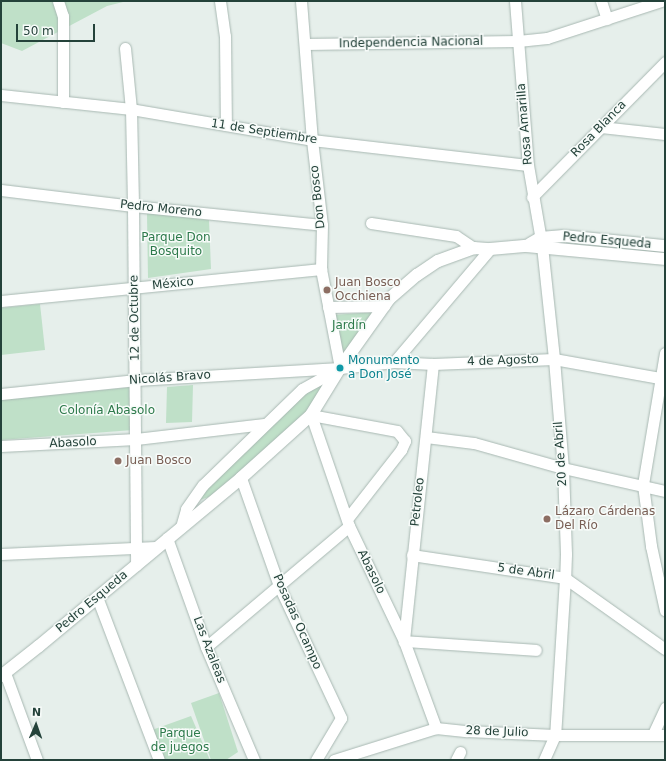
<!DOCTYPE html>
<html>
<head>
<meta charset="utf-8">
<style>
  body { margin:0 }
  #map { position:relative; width:666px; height:761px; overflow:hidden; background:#e6efeb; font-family:"DejaVu Sans",sans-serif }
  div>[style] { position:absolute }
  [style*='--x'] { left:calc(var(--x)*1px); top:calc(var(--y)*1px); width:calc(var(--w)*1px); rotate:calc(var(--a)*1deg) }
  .green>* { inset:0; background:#bfe0c8 }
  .roads { filter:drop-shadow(0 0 1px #a8b8b2) drop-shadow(0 0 1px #a8b8b2) }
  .street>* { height:11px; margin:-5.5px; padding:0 5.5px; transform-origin:5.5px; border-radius:5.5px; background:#fff }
  .secondary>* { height:12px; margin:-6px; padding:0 6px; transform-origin:6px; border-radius:6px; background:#fff }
  .dots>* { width:11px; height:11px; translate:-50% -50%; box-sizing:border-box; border:2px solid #f7fbf9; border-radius:50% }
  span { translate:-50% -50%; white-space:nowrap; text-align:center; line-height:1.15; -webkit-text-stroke:3px #f7fbf9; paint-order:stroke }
  .street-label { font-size:12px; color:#24423a }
  .park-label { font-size:12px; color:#2d7a4b }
  .education-label { font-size:12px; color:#785e54 }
  .left { translate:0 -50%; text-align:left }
  .culture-label { font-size:12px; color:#0d838f }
  .frame { position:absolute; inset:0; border:2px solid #24423a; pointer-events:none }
  .north { position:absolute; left:16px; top:705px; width:40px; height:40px; -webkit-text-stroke:3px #f7fbf9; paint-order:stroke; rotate:2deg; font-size:11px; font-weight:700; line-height:16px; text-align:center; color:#24423a }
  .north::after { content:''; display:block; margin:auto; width:14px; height:18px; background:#24423a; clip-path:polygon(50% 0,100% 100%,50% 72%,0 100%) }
  .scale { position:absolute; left:16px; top:24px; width:79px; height:18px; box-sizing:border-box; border:2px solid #24423a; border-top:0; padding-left:5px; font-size:12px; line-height:14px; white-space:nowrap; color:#24423a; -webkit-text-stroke:3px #f7fbf9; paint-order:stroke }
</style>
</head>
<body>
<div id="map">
  <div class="green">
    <div style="clip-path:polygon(1px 1px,127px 1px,107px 6px,22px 51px,1px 43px)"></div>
    <div style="clip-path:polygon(147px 213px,209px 220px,211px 269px,148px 278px)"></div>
    <div style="clip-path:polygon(40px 304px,45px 350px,1px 355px,1px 308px)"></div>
    <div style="clip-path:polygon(375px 312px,342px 357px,333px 315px)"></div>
    <div style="clip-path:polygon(329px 379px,305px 416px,211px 496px,195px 502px,303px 391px)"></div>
    <div style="clip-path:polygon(193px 385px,192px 422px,166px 423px,167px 387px)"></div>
    <div style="clip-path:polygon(133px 387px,133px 430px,1px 440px,1px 400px)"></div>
    <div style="clip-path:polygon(219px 693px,238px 752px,226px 760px,211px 760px,191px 703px)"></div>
    <div style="clip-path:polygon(191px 716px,210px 760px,164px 760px,152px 730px)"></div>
  </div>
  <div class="roads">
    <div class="street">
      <div style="--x:58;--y:1;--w:16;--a:72"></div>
      <div style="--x:63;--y:16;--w:86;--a:90"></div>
      <div style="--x:220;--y:1;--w:35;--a:82"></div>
      <div style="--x:225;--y:36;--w:89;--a:89.4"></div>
      <div style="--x:301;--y:1;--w:139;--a:85.5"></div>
      <div style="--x:312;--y:140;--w:86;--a:83.3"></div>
      <div style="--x:322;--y:225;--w:44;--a:91.3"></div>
      <div style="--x:321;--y:269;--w:101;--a:79.1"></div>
      <div style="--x:515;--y:1;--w:165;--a:85.5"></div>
      <div style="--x:528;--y:165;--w:82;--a:80.2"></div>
      <div style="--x:542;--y:246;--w:114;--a:83.9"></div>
      <div style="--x:554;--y:359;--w:109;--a:85.3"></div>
      <div style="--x:563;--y:468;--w:86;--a:88"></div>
      <div style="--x:566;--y:554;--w:24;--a:92"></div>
      <div style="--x:565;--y:578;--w:157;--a:93.6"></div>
      <div style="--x:555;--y:735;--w:27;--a:114"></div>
      <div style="--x:601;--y:1;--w:19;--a:72"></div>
      <div style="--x:305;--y:44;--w:213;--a:-0.8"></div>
      <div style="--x:518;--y:41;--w:29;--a:-6"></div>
      <div style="--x:547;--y:38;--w:120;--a:-18"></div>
      <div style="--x:125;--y:48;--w:61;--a:84.4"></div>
      <div style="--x:131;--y:109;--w:97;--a:88.8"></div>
      <div style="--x:133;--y:206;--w:359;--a:89.5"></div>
      <div style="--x:1;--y:95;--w:131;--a:6.1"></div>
      <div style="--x:131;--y:109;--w:184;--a:9.7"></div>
      <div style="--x:312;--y:140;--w:217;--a:6.6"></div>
      <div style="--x:601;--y:127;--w:64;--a:6.2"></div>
      <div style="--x:1;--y:190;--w:133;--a:6.9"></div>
      <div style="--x:133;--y:206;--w:190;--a:5.7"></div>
      <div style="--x:532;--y:197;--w:190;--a:-45.4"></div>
      <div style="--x:371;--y:223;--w:86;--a:8.7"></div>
      <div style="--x:456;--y:236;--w:22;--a:34"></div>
      <div style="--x:1;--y:301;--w:322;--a:-5.7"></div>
      <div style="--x:328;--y:307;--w:56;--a:-1"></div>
      <div style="--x:665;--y:353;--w:134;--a:99.5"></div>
      <div style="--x:643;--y:485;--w:62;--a:82.5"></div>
      <div style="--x:651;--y:546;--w:66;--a:77.7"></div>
      <div style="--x:394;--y:362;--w:148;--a:-49.7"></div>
      <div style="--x:433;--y:364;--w:279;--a:96"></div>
      <div style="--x:404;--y:641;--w:132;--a:3.9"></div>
      <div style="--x:1;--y:394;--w:136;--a:-5.9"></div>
      <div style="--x:136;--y:380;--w:204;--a:-3.4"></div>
      <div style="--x:340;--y:368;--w:54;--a:-6.3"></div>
      <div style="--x:394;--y:362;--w:39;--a:3"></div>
      <div style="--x:433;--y:364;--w:121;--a:-2.4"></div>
      <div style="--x:554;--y:359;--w:113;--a:10.2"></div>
      <div style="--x:426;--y:437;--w:48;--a:7.1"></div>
      <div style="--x:474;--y:443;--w:92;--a:15.7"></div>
      <div style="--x:563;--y:468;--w:105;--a:12.7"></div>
      <div style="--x:1;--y:446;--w:135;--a:-3"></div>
      <div style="--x:136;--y:439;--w:129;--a:-6.7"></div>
      <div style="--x:241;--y:478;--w:114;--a:70.6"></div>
      <div style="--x:279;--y:586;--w:146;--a:64.8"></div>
      <div style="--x:341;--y:718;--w:49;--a:120.8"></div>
      <div style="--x:347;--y:519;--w:88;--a:-52"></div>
      <div style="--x:401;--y:450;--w:10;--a:-66"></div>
      <div style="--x:405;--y:441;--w:13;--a:-129"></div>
      <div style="--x:397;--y:431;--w:87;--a:-169.5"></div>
      <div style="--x:311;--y:415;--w:117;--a:71.1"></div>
      <div style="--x:349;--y:526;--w:127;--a:64.4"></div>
      <div style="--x:404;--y:641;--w:93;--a:69.8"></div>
      <div style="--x:181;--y:527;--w:19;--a:-74"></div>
      <div style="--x:186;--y:509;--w:29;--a:-55"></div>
      <div style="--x:203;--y:485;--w:138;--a:-44.1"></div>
      <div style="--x:302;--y:389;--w:39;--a:-29"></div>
      <div style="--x:167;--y:538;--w:116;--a:70.3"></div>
      <div style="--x:206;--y:647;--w:123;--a:67"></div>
      <div style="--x:1;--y:554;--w:155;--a:-2.6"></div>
      <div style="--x:412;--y:555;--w:155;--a:8.5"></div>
      <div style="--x:565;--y:578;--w:123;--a:35.4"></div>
      <div style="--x:97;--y:597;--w:174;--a:69.2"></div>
      <div style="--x:206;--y:647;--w:187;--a:-40.2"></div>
      <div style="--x:5;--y:673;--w:93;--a:69.8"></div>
      <div style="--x:653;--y:734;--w:29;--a:-65"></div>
      <div style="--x:334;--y:760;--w:107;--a:-17.4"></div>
      <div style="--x:436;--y:728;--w:31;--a:6"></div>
      <div style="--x:467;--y:731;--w:88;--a:2.6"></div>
      <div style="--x:555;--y:735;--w:110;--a:0"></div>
      <div style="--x:456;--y:760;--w:9;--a:-63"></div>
    </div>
    <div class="secondary">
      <div style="--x:530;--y:244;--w:12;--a:-31"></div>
      <div style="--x:540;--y:238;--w:24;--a:-5"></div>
      <div style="--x:564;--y:236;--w:101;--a:5.7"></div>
      <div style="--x:1;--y:676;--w:48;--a:-38.3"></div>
      <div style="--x:39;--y:646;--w:263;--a:-39.7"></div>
      <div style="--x:241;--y:478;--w:94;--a:-42"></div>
      <div style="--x:311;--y:415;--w:55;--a:-58.3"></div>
      <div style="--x:340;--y:368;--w:85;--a:-54.6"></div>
      <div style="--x:389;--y:299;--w:37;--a:-41"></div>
      <div style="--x:417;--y:275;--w:25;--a:-34"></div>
      <div style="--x:438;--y:261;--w:38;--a:-20"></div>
      <div style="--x:474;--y:248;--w:16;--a:4"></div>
      <div style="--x:490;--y:249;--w:37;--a:-5"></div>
      <div style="--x:527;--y:246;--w:139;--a:5.4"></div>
    </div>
  </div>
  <div class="dots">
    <div style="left:327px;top:290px;background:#8d6e63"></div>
    <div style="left:340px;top:368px;background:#0f9aa8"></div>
    <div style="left:118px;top:461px;background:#8d6e63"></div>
    <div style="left:547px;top:519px;background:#8d6e63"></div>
  </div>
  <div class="street-label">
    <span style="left:411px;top:43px;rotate:-1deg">Independencia Nacional</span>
    <span style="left:525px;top:124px;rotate:-95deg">Rosa Amarilla</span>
    <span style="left:599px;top:129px;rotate:-46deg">Rosa Blanca</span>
    <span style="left:264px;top:132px;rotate:9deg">11 de Septiembre</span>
    <span style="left:318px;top:197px;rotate:-96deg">Don Bosco</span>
    <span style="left:161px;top:209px;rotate:6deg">Pedro Moreno</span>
    <span style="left:607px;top:241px;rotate:5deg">Pedro Esqueda</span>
    <span style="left:173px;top:284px;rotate:-6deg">México</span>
    <span style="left:135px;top:318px;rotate:-91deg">12 de Octubre</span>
    <span style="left:503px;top:361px;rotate:-2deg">4 de Agosto</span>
    <span style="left:170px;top:378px;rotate:-4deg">Nicolás Bravo</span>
    <span style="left:73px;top:443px;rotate:-3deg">Abasolo</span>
    <span style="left:561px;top:454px;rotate:-94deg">20 de Abril</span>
    <span style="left:418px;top:502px;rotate:-84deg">Petroleo</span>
    <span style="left:371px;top:572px;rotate:64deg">Abasolo</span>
    <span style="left:526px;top:572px;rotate:8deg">5 de Abril</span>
    <span style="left:92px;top:602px;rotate:-40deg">Pedro Esqueda</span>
    <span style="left:297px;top:622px;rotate:66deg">Posadas Ocampo</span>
    <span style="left:209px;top:650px;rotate:69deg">Las Azaleas</span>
    <span style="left:497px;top:732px;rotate:2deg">28 de Julio</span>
  </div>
  <div class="park-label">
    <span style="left:176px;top:245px">Parque Don<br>Bosquito</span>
    <span style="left:349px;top:326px">Jardín</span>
    <span style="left:107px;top:411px">Colonía Abasolo</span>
    <span style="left:180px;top:741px">Parque<br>de juegos</span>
  </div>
  <div class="education-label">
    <span class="left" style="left:335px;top:290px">Juan Bosco<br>Occhiena</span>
    <span class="left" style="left:126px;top:461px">Juan Bosco</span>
    <span class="left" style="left:555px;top:519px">Lázaro Cárdenas<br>Del Río</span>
  </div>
  <div class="culture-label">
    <span class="left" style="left:348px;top:368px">Monumento<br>a Don José</span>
  </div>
  <div class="frame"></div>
  <div class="north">N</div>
  <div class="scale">50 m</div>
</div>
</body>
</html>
